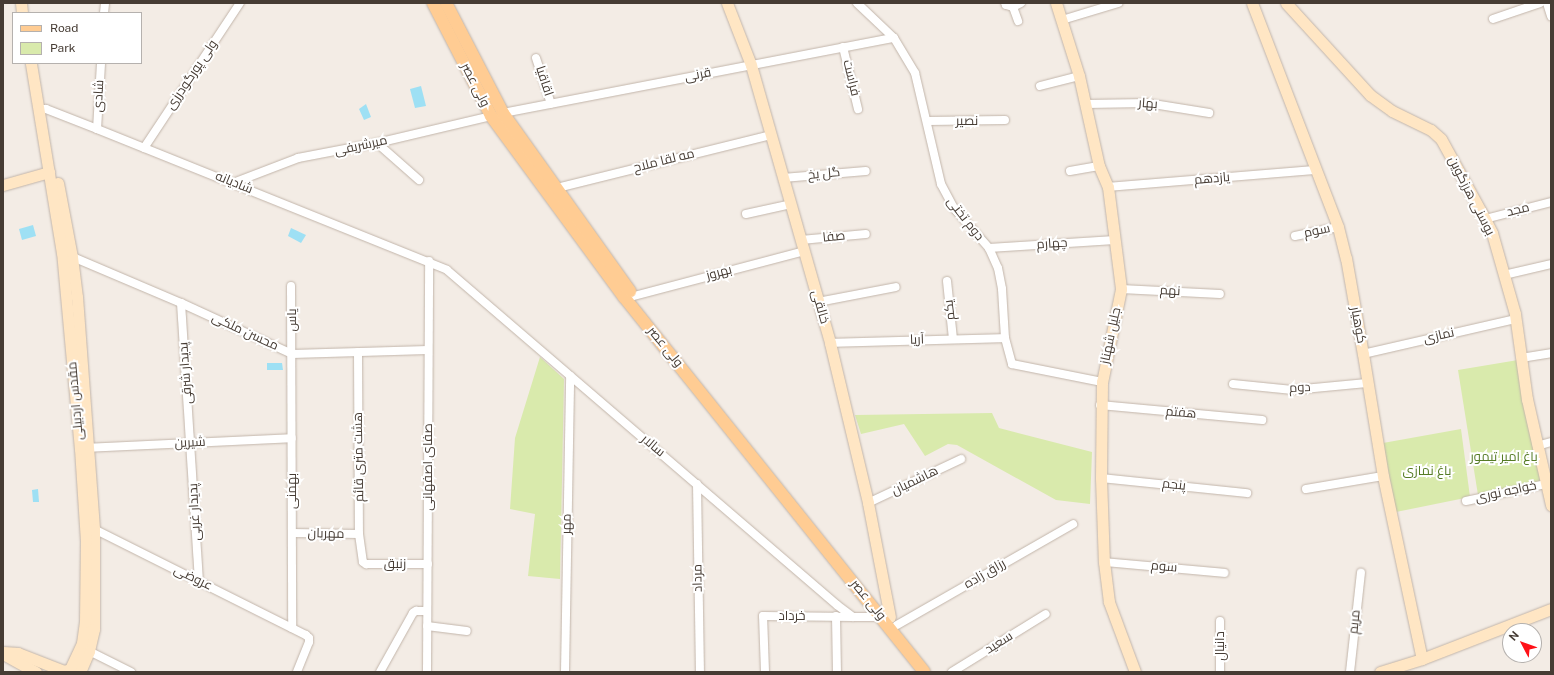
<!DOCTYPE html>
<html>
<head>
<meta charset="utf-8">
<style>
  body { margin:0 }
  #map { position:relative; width:1554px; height:675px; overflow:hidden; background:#f3ece5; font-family:"Public Sans",Cairo,sans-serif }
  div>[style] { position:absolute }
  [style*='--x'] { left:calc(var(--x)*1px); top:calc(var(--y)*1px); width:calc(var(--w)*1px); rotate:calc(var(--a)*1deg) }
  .green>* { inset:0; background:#d9eaac }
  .water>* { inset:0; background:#9ee0f4 }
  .roads { filter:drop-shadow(0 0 1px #c2b5aa) drop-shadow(0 0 1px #c2b5aa) }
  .street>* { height:8px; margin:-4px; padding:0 4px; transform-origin:4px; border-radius:4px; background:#fff }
  .secondary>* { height:11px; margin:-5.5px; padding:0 5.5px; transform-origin:5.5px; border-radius:5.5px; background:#ffe6c4 }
  .primary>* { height:12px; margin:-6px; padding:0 6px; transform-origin:6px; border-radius:6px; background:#ffcc93 }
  span { translate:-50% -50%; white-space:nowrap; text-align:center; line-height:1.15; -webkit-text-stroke:4px #fff; paint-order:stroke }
  .street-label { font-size:13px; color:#463c34 }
  .park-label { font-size:13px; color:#557b25 }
  .frame { position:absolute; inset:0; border:4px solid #463c34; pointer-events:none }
  .legend { position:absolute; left:12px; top:12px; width:130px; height:52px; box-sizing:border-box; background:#fff; border:1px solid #b5b1ae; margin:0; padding:5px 7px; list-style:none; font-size:12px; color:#463c34 }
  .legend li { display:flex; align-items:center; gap:8px; height:20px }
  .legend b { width:20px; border:1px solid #b5b1ae }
  .north { position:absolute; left:1502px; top:623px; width:40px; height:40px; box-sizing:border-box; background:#fff; border:1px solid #b5b1ae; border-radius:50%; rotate:311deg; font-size:11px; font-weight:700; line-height:16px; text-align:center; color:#463c34 }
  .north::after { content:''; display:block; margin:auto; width:14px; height:18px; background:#ff1118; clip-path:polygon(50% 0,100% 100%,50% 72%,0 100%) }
</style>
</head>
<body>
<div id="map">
  <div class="green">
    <div style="clip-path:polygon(540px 357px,564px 379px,560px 579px,528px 576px,535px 514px,510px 509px,515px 438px)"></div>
    <div style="clip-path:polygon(1518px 360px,1542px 481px,1478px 495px,1458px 370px)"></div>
    <div style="clip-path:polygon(992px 413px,999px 428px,1092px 452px,1090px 504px,1056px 500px,957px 445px,948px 444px,925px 456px,904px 424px,861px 434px,855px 415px)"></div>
    <div style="clip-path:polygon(1461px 429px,1470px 497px,1396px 512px,1383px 443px)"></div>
  </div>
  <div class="water">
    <div style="clip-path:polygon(421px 86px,426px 106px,415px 108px,410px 89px)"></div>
    <div style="clip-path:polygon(366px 104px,371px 117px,364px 120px,359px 109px)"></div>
    <div style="clip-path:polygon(33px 225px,36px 236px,22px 240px,19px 229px)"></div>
    <div style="clip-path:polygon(291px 228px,306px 235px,301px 243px,288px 236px)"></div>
    <div style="clip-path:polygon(267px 363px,282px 363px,283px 370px,267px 370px)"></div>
    <div style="clip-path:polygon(38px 489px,39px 502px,33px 502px,32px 490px)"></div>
  </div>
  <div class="roads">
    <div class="street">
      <div style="--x:857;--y:3;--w:51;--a:43.4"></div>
      <div style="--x:894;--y:38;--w:41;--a:59"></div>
      <div style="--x:915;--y:73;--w:114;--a:76.8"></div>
      <div style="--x:941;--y:184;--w:26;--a:62"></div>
      <div style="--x:953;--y:207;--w:55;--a:48.7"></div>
      <div style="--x:989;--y:248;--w:22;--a:66"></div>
      <div style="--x:998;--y:268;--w:21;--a:79"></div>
      <div style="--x:1002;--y:289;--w:49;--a:86.5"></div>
      <div style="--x:1005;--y:338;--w:27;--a:75"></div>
      <div style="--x:1012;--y:364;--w:92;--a:11.3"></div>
      <div style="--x:1005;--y:3;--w:2;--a:63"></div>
      <div style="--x:1006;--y:5;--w:7;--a:16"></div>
      <div style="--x:1013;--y:7;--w:15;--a:70"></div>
      <div style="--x:1547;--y:3;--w:14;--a:73"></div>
      <div style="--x:1013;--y:7;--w:9;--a:-27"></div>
      <div style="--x:104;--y:13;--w:10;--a:-84"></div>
      <div style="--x:1493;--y:19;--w:50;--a:-18.8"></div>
      <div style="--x:1062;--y:20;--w:59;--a:-16.9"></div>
      <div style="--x:843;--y:47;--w:64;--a:76.4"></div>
      <div style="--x:536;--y:58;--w:48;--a:71.9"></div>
      <div style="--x:1040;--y:86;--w:40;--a:-14.4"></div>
      <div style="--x:1086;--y:104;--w:61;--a:-0.9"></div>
      <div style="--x:1147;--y:103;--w:63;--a:9.2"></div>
      <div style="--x:38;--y:109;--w:8;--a:0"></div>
      <div style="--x:46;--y:109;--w:55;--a:21.4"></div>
      <div style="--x:97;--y:129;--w:377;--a:21.9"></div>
      <div style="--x:447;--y:270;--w:514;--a:40.66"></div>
      <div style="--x:837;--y:605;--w:20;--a:37"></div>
      <div style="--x:853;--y:617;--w:28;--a:0"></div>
      <div style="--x:503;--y:113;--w:398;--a:-10.9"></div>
      <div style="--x:928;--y:121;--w:77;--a:-0.7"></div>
      <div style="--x:97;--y:129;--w:66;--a:-86.5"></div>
      <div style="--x:377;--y:143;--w:56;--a:41.4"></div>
      <div style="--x:144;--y:148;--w:174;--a:-56.5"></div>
      <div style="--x:1070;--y:171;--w:29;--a:-10"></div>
      <div style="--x:783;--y:178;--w:83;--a:-4.8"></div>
      <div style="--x:233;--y:183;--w:70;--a:-21"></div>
      <div style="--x:298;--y:158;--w:80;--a:-10.8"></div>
      <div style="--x:377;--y:143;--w:117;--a:-13.3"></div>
      <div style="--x:1108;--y:187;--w:209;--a:-4.7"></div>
      <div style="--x:557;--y:188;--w:220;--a:-13.9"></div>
      <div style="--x:746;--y:214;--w:46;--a:-12.5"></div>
      <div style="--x:1485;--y:219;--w:68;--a:-14.4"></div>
      <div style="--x:1295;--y:236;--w:44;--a:-11.8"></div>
      <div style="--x:801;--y:240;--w:65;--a:-5.3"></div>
      <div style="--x:989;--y:248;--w:126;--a:-3.6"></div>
      <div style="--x:68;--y:255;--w:123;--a:23"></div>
      <div style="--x:181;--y:303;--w:122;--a:24.7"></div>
      <div style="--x:292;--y:354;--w:136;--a:-1.7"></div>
      <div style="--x:1504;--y:275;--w:48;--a:-13.2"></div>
      <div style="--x:947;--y:281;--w:58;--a:84.1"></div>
      <div style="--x:291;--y:286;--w:342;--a:89.8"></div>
      <div style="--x:1121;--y:289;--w:99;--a:2.9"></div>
      <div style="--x:634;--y:296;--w:176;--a:-14.8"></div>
      <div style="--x:818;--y:302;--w:79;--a:-10.9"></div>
      <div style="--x:181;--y:303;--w:279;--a:86.3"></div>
      <div style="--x:830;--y:343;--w:175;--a:-1.6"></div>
      <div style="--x:358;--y:352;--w:182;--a:89.7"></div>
      <div style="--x:359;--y:534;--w:28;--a:82"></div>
      <div style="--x:363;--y:562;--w:4;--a:34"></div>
      <div style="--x:366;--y:564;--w:62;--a:0"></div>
      <div style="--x:1363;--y:354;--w:157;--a:-12.9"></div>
      <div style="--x:1521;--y:358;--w:30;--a:-9"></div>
      <div style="--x:1233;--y:384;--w:60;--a:5.7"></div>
      <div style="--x:1293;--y:390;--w:74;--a:-5.4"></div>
      <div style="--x:1100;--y:405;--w:163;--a:5.3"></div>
      <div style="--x:1537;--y:446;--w:15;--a:-16"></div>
      <div style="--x:83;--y:448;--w:209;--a:-2.7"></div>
      <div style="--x:1101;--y:478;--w:147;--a:5.9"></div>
      <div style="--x:697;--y:484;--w:188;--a:89.1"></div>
      <div style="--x:1306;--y:489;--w:78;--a:-9.6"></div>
      <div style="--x:1466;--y:501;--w:82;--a:-12"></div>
      <div style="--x:868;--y:503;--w:103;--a:-25.3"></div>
      <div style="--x:94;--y:529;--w:237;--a:26.6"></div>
      <div style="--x:306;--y:635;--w:4;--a:45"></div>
      <div style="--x:309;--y:638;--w:4;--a:90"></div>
      <div style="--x:309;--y:642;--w:32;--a:112"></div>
      <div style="--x:292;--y:533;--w:67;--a:0.9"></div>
      <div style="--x:1104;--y:562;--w:121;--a:5.2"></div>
      <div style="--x:836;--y:616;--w:56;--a:89"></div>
      <div style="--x:897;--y:625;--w:203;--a:-29.8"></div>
      <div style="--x:427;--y:626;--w:40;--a:7.1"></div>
      <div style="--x:89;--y:651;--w:47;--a:26.6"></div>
      <div style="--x:380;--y:672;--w:68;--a:-60.8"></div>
      <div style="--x:413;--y:613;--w:4;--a:-34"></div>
      <div style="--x:416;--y:611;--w:11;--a:0"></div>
      <div style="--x:427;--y:672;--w:411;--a:-89.7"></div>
      <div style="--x:565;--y:672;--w:296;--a:-89"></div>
      <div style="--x:765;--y:672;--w:56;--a:-92"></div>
      <div style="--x:763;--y:616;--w:90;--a:0.6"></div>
      <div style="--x:952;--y:672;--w:110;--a:-31.7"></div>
      <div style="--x:1220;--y:672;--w:51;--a:-90"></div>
      <div style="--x:1350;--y:672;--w:100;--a:-83.7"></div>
    </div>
    <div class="secondary">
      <div style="--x:21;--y:3;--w:10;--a:84"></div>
      <div style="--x:727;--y:3;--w:66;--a:68.8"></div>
      <div style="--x:751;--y:65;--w:289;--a:74.1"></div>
      <div style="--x:830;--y:343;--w:164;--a:76.6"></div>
      <div style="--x:868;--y:503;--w:116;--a:79.1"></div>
      <div style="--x:1056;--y:3;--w:77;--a:72.5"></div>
      <div style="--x:1079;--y:76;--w:92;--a:77.5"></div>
      <div style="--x:1099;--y:166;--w:23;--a:67"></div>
      <div style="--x:1108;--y:187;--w:103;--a:82.7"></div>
      <div style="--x:1121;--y:289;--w:95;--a:101.5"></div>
      <div style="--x:1102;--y:382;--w:96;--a:90.6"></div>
      <div style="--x:1101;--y:478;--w:84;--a:88"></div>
      <div style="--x:1104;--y:562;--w:40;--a:82.9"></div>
      <div style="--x:1109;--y:602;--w:75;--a:69.6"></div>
      <div style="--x:1252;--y:3;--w:240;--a:69"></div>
      <div style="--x:1338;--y:227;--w:32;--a:76"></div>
      <div style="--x:1346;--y:258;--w:97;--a:80"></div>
      <div style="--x:1363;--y:354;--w:124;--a:80.7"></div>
      <div style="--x:1383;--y:476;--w:187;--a:78"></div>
      <div style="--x:1286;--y:3;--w:125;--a:47.6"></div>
      <div style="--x:1370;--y:95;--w:27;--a:36"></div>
      <div style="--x:1392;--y:111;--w:43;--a:26"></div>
      <div style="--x:1431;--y:130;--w:13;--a:42"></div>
      <div style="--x:1441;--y:139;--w:91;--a:61.2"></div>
      <div style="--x:1485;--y:219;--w:16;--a:63"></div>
      <div style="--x:1492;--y:233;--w:84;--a:74.1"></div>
      <div style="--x:1515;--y:314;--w:86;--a:82"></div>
      <div style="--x:1527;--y:399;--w:109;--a:77.2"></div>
      <div style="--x:58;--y:183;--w:75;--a:79.3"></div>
      <div style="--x:72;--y:257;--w:40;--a:82.9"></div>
      <div style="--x:77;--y:297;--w:233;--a:85.8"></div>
      <div style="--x:94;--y:529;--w:100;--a:90"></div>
      <div style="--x:94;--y:629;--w:23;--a:103"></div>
      <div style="--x:89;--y:651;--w:23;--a:113"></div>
      <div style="--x:3;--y:185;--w:48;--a:-15.8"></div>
      <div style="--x:3;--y:652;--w:15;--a:4"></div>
      <div style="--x:18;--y:653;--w:49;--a:21.4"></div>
      <div style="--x:64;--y:671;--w:6;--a:-18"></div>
      <div style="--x:70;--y:669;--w:29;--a:-65"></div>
      <div style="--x:82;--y:643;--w:21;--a:-82"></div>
      <div style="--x:85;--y:622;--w:81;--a:-89.3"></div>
      <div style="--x:86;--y:541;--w:92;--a:-93.7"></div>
      <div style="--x:80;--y:449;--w:197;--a:-95.2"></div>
      <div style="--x:62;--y:253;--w:193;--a:-99.3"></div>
      <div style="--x:3;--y:654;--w:38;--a:29"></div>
      <div style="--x:1380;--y:672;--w:44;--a:-17.2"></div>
      <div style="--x:1422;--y:659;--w:138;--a:-21.2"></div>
    </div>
    <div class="primary">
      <div style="--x:433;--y:3;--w:127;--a:62.8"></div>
      <div style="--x:491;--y:116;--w:225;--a:53.7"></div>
      <div style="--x:624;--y:297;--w:480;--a:51.3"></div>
      <div style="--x:446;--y:3;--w:124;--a:62.6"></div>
      <div style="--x:503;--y:113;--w:219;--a:54.5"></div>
    </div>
  </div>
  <div class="street-label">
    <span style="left:192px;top:75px;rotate:-56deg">ولی پورگودرزی</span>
    <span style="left:698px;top:75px;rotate:-11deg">قرنی</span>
    <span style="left:851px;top:78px;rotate:76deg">فراست</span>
    <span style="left:544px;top:81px;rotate:72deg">اقاقیا</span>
    <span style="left:475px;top:85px;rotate:63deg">ولی عصر</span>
    <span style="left:99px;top:96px;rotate:-87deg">شادی</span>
    <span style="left:1148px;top:104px;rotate:4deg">بهار</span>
    <span style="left:967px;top:121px">نصیر</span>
    <span style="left:361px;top:146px;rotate:-12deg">میرشریفی</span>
    <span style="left:664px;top:161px;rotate:-14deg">مه لقا ملاح</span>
    <span style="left:824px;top:174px;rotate:-5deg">گل یخ</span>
    <span style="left:1212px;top:179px;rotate:-5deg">یازدهم</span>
    <span style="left:234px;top:183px;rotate:22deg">شادیانه</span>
    <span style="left:1471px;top:196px;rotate:63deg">بوسنی هرزگوین</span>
    <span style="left:1518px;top:210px;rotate:-14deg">مجد</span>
    <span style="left:965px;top:219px;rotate:52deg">دوم تختی</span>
    <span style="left:1317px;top:231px;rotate:-12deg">سوم</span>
    <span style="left:834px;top:237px;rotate:-6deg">صفا</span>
    <span style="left:1052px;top:244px;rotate:-4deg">چهارم</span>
    <span style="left:719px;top:273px;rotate:-15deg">بهروز</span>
    <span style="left:1170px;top:291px;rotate:3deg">نهم</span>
    <span style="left:820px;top:307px;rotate:74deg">خالقی</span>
    <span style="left:950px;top:310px;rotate:-97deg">یکم</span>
    <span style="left:292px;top:320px;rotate:-90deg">یاس</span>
    <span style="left:1358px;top:325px;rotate:79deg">کوهیار</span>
    <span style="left:245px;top:332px;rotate:25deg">محسن ملکی</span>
    <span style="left:1111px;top:336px;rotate:-78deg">جلیل شهناز</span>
    <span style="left:1439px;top:336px;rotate:-13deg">نمازی</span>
    <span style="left:917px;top:340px;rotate:-2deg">آریا</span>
    <span style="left:665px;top:347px;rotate:51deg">ولی عصر</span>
    <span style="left:186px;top:373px;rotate:-94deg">پدیدار شرقی</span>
    <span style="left:1300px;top:388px;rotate:-2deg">دوم</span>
    <span style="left:76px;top:401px;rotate:-95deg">مقدس اردبیلی</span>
    <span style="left:1181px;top:413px;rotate:5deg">هفتم</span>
    <span style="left:190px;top:443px;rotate:-3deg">شیرین</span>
    <span style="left:653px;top:446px;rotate:40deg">سالار</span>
    <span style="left:359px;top:457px;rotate:-91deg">هشت متری قائم</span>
    <span style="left:428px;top:467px;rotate:-90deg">صفای اصفهانی</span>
    <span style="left:915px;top:481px;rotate:-26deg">هاشمیان</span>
    <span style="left:1174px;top:485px;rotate:6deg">پنجم</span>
    <span style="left:292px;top:491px;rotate:-90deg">بهمنی</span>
    <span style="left:1506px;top:492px;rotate:-12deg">خواجه نوری</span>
    <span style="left:195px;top:512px;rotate:-93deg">پدیدار غربی</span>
    <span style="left:567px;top:524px;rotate:-89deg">مهر</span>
    <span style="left:326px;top:534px;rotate:1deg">مهربان</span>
    <span style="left:395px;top:564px">زنبق</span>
    <span style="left:1164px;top:567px;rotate:5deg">سوم</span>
    <span style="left:985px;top:574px;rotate:-30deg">رزاق زاده</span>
    <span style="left:193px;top:578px;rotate:26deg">عروضی</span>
    <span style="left:698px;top:578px;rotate:-91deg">مرداد</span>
    <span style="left:868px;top:600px;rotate:51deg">ولی عصر</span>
    <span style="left:792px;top:616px">خرداد</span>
    <span style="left:1355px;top:622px;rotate:-84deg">مریم</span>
    <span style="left:999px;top:643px;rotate:-32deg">سعید</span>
    <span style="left:1220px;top:646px;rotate:-90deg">دانیال</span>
  </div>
  <div class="park-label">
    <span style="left:1504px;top:457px">باغ امیر تیمور</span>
    <span style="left:1427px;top:471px">باغ نمازی</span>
  </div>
  <div class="frame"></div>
  <ul class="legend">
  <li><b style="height:5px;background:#ffcc93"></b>Road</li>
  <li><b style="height:11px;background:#d9eaac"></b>Park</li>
  </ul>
  <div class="north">N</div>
</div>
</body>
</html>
